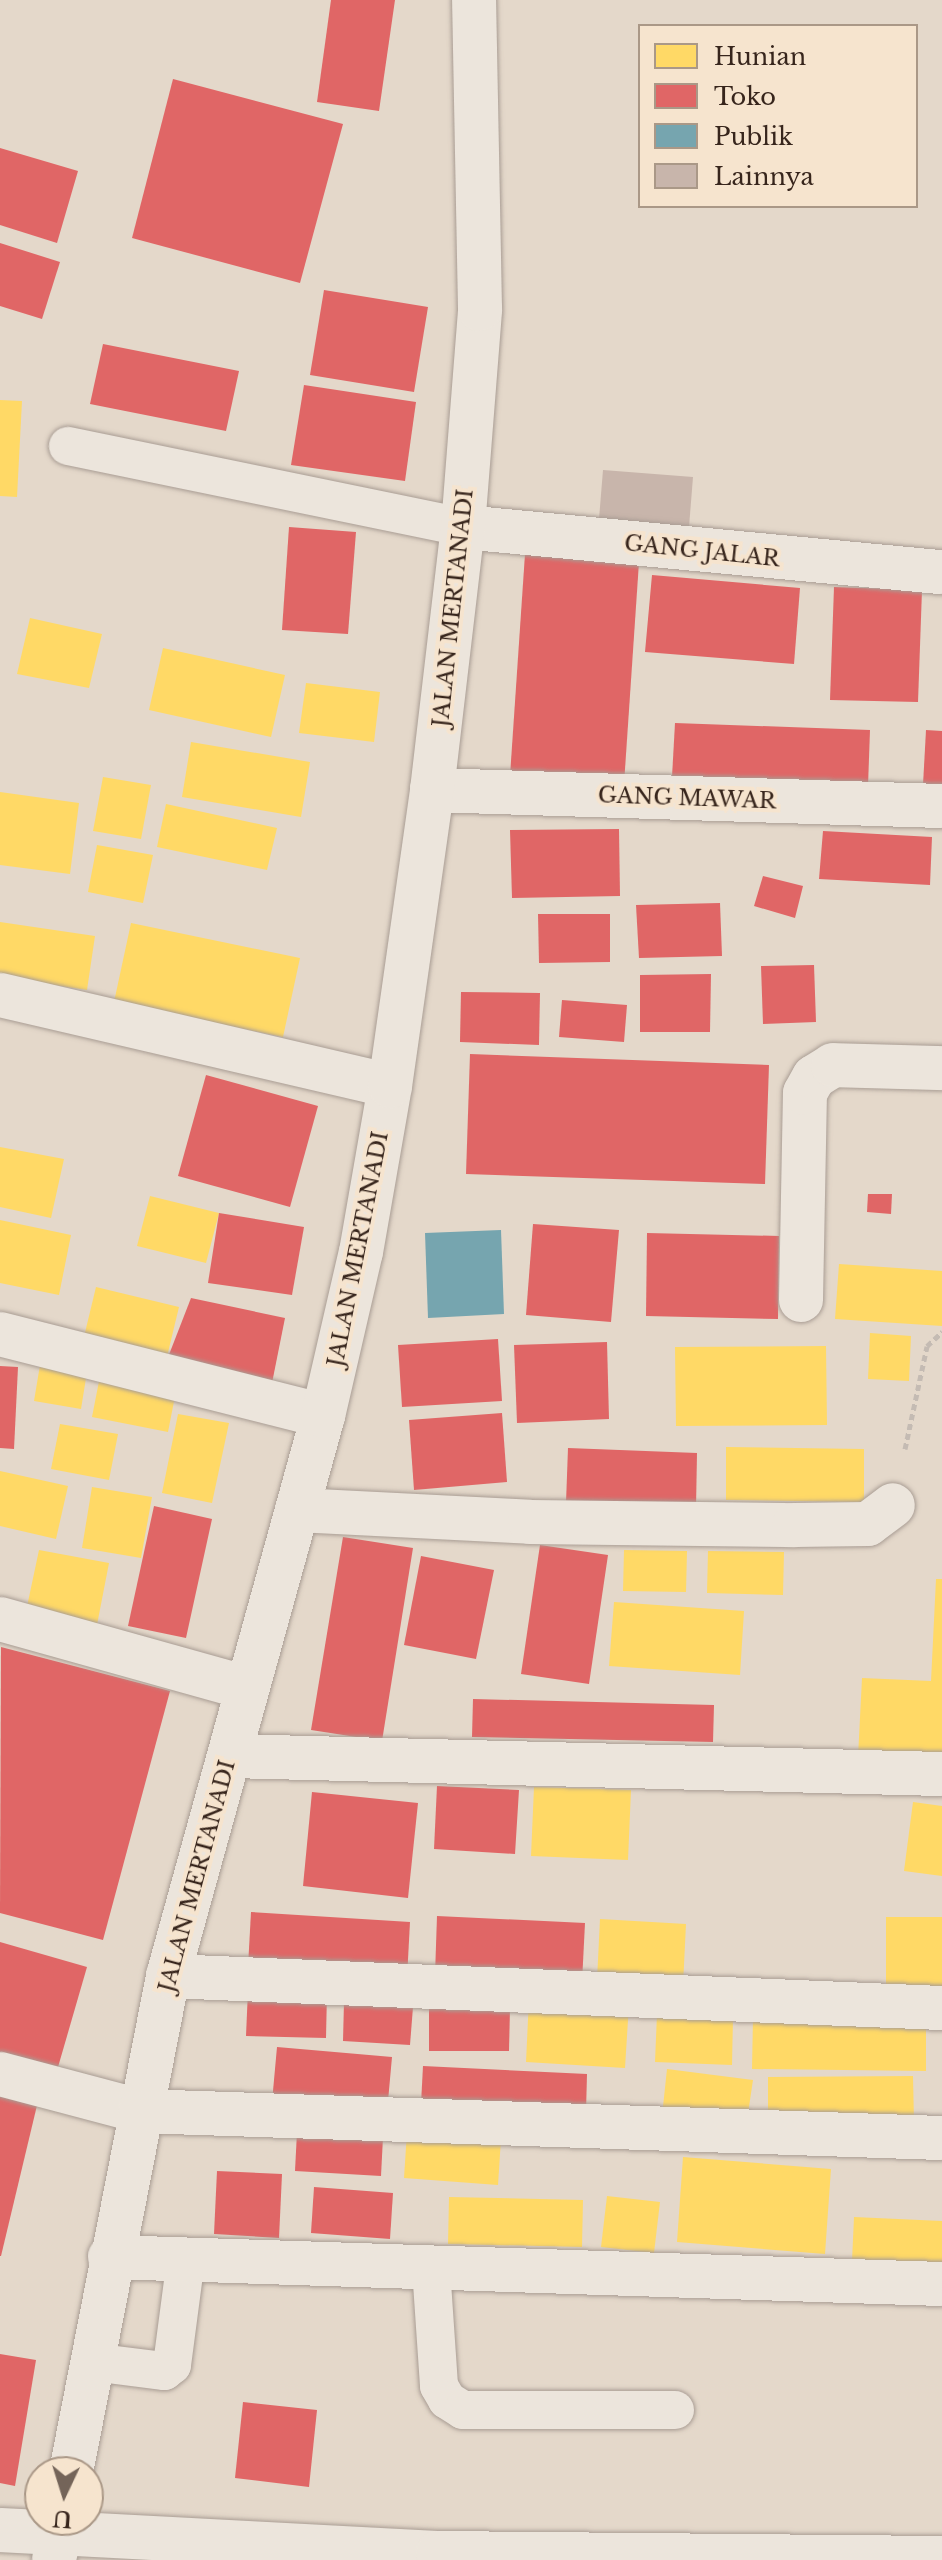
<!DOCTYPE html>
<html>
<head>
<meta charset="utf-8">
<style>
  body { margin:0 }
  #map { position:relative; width:942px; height:2560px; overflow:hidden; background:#e4d8ca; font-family:"Libre Baskerville",serif }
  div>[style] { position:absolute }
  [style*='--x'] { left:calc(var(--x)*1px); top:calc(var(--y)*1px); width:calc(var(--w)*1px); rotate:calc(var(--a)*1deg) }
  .homes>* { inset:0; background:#ffd966 }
  .shops>* { inset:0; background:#e06666 }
  .public>* { inset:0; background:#76a5af }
  .building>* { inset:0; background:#c8b5ab }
  .path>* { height:5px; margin-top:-2.5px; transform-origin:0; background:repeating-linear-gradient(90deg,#c4bbb3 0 6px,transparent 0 10px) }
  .roads { filter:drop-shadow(0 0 2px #a99d94) drop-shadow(0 0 2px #a99d94) }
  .lane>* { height:38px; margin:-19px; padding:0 19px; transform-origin:19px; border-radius:19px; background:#ece5dc }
  .street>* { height:44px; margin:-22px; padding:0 22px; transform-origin:22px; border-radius:22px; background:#ece5dc }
  .secondary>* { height:44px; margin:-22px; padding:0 22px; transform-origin:22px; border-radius:22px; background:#ece5dc }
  span { translate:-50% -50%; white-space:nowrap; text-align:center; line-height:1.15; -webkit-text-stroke:8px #f6e4ce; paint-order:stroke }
  .street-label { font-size:22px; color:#37251c }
  .legend { position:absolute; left:638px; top:24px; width:280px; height:184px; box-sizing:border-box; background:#f6e4ce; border:2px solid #aa9887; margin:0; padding:10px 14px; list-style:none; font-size:24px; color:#37251c }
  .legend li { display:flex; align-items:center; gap:16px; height:40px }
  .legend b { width:40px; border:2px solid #aa9887 }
  .north { position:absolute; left:24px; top:2456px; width:80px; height:80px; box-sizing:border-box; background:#f6e4ce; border:2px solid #aa9887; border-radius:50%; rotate:184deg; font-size:22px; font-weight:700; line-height:32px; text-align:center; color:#37251c }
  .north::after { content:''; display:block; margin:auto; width:28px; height:36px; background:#746459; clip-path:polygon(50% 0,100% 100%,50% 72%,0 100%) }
</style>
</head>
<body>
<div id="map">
  <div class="homes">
    <div style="clip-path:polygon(0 400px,22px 401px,17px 497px,0 496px)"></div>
    <div style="clip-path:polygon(30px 618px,102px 634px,89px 688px,17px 674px)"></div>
    <div style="clip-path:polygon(163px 648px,285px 675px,271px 737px,149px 710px)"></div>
    <div style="clip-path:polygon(306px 683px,380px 692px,374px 742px,299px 733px)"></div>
    <div style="clip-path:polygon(191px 742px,310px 762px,301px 817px,182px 797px)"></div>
    <div style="clip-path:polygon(103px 777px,151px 785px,141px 839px,93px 831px)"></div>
    <div style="clip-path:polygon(0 792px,79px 803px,70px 874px,0 865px)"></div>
    <div style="clip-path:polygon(166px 804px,277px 828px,267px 870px,157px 847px)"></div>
    <div style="clip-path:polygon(97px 845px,153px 855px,143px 903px,88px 892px)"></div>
    <div style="clip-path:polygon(0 922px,95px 936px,87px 990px,0 977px)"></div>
    <div style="clip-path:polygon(131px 923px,300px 958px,283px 1037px,114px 1002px)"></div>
    <div style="clip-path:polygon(0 1147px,64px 1159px,51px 1218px,0 1207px)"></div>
    <div style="clip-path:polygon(150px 1196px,219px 1213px,206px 1263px,137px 1246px)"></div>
    <div style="clip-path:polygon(0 1220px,71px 1235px,59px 1295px,0 1283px)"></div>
    <div style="clip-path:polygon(839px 1264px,942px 1271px,942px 1326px,835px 1319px)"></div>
    <div style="clip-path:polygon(96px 1287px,179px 1307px,165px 1365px,82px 1345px)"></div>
    <div style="clip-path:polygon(870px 1333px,911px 1336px,909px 1381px,868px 1379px)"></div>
    <div style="clip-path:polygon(826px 1346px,827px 1425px,676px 1426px,675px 1347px)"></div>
    <div style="clip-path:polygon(40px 1365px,87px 1372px,81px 1409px,34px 1401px)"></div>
    <div style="clip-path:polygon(101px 1371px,177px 1386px,168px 1432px,92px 1417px)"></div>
    <div style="clip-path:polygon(178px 1414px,229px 1423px,212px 1503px,162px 1493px)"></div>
    <div style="clip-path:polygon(60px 1424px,118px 1434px,109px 1480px,51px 1469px)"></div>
    <div style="clip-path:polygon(726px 1447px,864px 1449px,864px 1502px,726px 1500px)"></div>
    <div style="clip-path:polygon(0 1471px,68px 1486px,56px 1539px,0 1526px)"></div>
    <div style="clip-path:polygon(92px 1487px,152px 1497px,141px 1558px,82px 1548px)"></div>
    <div style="clip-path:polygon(39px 1550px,109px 1563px,96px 1630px,25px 1616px)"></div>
    <div style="clip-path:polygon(624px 1550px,687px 1551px,686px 1592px,623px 1591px)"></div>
    <div style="clip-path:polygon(708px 1551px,784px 1552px,783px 1595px,707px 1593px)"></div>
    <div style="clip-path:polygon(936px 1579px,942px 1579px,942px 1760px,858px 1757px,862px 1678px,931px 1681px)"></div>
    <div style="clip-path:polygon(614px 1602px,744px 1611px,740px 1675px,609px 1666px)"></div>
    <div style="clip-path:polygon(534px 1787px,631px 1790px,628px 1860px,531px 1856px)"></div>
    <div style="clip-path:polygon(913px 1802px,942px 1806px,942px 1876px,904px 1871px)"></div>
    <div style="clip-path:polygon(886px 1917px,942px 1917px,942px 1992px,886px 1991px)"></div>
    <div style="clip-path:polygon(600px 1919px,686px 1924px,683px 1985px,597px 1980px)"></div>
    <div style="clip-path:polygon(529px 1998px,629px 2004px,625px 2068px,526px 2062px)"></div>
    <div style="clip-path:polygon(657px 2014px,733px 2017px,732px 2065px,655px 2062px)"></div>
    <div style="clip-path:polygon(753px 2018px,926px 2022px,926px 2071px,752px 2069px)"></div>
    <div style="clip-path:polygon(667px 2069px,753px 2080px,746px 2127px,662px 2116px)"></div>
    <div style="clip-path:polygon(913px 2076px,914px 2122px,768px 2123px,768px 2077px)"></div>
    <div style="clip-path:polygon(407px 2132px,501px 2139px,498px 2185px,404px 2178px)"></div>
    <div style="clip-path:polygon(683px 2157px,831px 2169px,825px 2254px,677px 2242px)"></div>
    <div style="clip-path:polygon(607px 2196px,660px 2202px,654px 2253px,601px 2247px)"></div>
    <div style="clip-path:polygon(449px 2197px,583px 2200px,582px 2247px,448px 2244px)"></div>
    <div style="clip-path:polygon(854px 2217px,942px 2221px,942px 2264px,852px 2261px)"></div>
  </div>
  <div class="shops">
    <div style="clip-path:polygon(331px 0,395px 0,379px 111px,317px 102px)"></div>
    <div style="clip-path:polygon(173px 79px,343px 124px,300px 283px,132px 238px)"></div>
    <div style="clip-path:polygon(0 148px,78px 171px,57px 243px,0 225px)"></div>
    <div style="clip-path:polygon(0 243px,60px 262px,42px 319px,0 306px)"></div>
    <div style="clip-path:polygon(324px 290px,428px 307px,414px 392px,310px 375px)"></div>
    <div style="clip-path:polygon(103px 344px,239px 371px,226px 431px,90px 404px)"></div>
    <div style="clip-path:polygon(304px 385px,416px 402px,405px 481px,291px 465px)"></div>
    <div style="clip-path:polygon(289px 527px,356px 532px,348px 634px,282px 630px)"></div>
    <div style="clip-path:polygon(525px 554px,639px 562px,624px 784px,510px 776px)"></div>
    <div style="clip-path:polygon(652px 575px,800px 588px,794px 664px,645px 652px)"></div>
    <div style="clip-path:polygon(834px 587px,922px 590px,918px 702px,830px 700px)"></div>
    <div style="clip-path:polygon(675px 723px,870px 730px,868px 786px,672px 777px)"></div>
    <div style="clip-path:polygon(926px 730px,942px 731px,942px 786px,923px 785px)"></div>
    <div style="clip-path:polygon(619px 829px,620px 896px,512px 898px,510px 830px)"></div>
    <div style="clip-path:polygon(823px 831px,932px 837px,930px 885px,819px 879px)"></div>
    <div style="clip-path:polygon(763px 876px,803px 886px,795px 918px,754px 906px)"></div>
    <div style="clip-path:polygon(720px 903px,722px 956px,639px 958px,636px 905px)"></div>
    <div style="clip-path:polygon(538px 914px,610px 914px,610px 962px,539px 963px)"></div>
    <div style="clip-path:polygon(814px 965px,816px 1022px,763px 1024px,761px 966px)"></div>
    <div style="clip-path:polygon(711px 974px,710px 1032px,640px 1032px,640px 975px)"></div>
    <div style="clip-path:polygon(461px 992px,540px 993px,539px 1045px,460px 1042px)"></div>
    <div style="clip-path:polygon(562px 1000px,627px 1005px,624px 1042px,559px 1037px)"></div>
    <div style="clip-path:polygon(470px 1054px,769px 1065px,765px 1184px,466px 1174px)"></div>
    <div style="clip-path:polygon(206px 1075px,318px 1106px,290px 1207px,178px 1176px)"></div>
    <div style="clip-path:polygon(868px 1194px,892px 1194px,891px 1214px,867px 1212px)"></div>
    <div style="clip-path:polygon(219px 1213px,304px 1227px,292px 1295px,208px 1283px)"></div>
    <div style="clip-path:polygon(533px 1224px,619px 1230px,611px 1322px,526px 1315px)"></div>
    <div style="clip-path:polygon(647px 1233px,779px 1236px,778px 1319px,646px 1316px)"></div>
    <div style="clip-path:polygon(191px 1298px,285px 1318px,271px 1388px,165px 1365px)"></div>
    <div style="clip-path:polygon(498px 1339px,502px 1401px,402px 1407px,398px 1345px)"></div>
    <div style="clip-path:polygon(607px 1342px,609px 1419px,517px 1423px,514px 1345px)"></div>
    <div style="clip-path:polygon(0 1366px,18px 1367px,14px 1449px,0 1448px)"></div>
    <div style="clip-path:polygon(502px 1413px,507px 1482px,414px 1490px,409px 1420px)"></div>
    <div style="clip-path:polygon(568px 1448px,697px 1453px,696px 1508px,566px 1503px)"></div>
    <div style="clip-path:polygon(154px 1506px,212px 1519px,186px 1638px,128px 1626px)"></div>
    <div style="clip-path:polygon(343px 1537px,413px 1548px,382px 1741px,311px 1730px)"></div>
    <div style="clip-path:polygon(540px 1545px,608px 1555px,589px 1684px,521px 1674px)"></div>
    <div style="clip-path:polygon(421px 1556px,494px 1570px,476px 1659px,404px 1645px)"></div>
    <div style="clip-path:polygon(1px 1647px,170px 1691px,103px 1940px,0 1913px)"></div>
    <div style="clip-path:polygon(473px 1699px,714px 1705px,713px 1742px,472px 1737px)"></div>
    <div style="clip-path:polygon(437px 1786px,519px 1790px,515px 1854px,434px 1849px)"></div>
    <div style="clip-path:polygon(312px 1792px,418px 1803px,408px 1898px,303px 1886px)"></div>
    <div style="clip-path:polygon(251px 1912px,410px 1922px,407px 1978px,248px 1967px)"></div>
    <div style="clip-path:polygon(437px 1916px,585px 1923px,582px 1982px,435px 1975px)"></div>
    <div style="clip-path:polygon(0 1942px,87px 1967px,56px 2074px,0 2057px)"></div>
    <div style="clip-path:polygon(248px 1990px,327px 1992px,326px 2038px,246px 2036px)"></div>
    <div style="clip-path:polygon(344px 2002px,413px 2007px,410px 2045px,343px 2041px)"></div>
    <div style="clip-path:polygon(429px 2007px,510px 2008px,509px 2051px,429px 2051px)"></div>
    <div style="clip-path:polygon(277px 2047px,392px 2057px,387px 2112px,272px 2102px)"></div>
    <div style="clip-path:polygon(423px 2066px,587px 2074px,586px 2112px,421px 2104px)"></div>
    <div style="clip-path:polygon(0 2088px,39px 2097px,1px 2256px,0 2256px)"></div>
    <div style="clip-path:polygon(297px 2132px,383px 2137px,381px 2176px,295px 2171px)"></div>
    <div style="clip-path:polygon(217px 2171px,282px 2174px,279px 2238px,214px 2234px)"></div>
    <div style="clip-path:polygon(314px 2187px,393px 2193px,390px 2239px,311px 2233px)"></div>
    <div style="clip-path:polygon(0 2354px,36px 2360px,15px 2486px,0 2483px)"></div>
    <div style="clip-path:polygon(243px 2402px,317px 2410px,309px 2487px,235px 2478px)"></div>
  </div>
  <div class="public">
    <div style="clip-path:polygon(501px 1230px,504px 1314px,428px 1318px,425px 1233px)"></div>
  </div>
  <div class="building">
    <div style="clip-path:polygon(603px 470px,693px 477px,689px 527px,599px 519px)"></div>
  </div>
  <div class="path">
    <div style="--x:905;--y:1449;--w:105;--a:-77.9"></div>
    <div style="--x:927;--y:1346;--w:21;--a:-43"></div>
  </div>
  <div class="roads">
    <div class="lane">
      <div style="--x:68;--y:446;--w:403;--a:11.6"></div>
      <div style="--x:431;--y:2268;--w:118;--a:86.1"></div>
      <div style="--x:439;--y:2386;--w:16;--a:60"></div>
      <div style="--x:447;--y:2400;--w:19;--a:32"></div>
      <div style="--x:463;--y:2410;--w:212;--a:0"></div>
      <div style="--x:92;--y:2362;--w:73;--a:7.1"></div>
      <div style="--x:164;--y:2371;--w:10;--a:-37"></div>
      <div style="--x:172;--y:2365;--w:108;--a:-82.5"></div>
    </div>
    <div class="street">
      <div style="--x:463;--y:527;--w:481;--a:5.4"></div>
      <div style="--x:432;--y:790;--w:510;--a:1.8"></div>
      <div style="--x:0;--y:995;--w:400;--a:13.1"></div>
      <div style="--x:801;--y:1300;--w:207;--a:-88.9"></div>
      <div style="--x:805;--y:1093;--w:18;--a:-61"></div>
      <div style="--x:814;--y:1077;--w:22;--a:-32"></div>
      <div style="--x:833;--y:1065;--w:109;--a:1.6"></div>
      <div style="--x:0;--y:1334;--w:333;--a:14.2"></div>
      <div style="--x:297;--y:1510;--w:233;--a:2.9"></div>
      <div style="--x:530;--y:1522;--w:264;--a:0.7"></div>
      <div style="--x:794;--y:1525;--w:74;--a:-0.8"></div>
      <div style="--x:868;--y:1524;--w:31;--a:-37"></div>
      <div style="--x:0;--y:1619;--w:256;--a:15.6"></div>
      <div style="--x:230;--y:1756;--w:712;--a:1.45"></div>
      <div style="--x:168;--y:1976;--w:775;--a:2.37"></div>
      <div style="--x:0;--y:2074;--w:145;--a:14.8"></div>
      <div style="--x:140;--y:2111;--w:802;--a:1.93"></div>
      <div style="--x:110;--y:2257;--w:832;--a:1.86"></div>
      <div style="--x:0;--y:2530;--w:439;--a:3"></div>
      <div style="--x:438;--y:2553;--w:504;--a:0.57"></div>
    </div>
    <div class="secondary">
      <div style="--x:71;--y:2472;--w:505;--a:-78.93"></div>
      <div style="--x:168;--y:1976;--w:581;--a:-74.53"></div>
      <div style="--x:323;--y:1416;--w:168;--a:-77"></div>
      <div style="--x:361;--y:1252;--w:169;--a:-80.1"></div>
      <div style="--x:390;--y:1086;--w:299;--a:-81.9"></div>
      <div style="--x:432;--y:790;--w:265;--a:-83.3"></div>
      <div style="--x:463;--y:527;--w:219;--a:-85.5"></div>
      <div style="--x:480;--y:309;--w:309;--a:-91.1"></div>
      <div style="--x:54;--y:2560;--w:41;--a:-78.7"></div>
    </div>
  </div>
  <div class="street-label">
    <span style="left:702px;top:551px;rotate:6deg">GANG JALAR</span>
    <span style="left:453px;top:608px;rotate:-84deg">JALAN MERTANADI</span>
    <span style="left:687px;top:798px;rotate:2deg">GANG MAWAR</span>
    <span style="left:358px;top:1249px;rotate:-79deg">JALAN MERTANADI</span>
    <span style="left:197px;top:1876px;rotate:-75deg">JALAN MERTANADI</span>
  </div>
  <ul class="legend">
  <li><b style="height:22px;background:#ffd966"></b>Hunian</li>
  <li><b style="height:22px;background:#e06666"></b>Toko</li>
  <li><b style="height:22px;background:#76a5af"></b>Publik</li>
  <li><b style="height:22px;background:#c8b5ab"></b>Lainnya</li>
  </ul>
  <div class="north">U</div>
</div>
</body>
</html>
